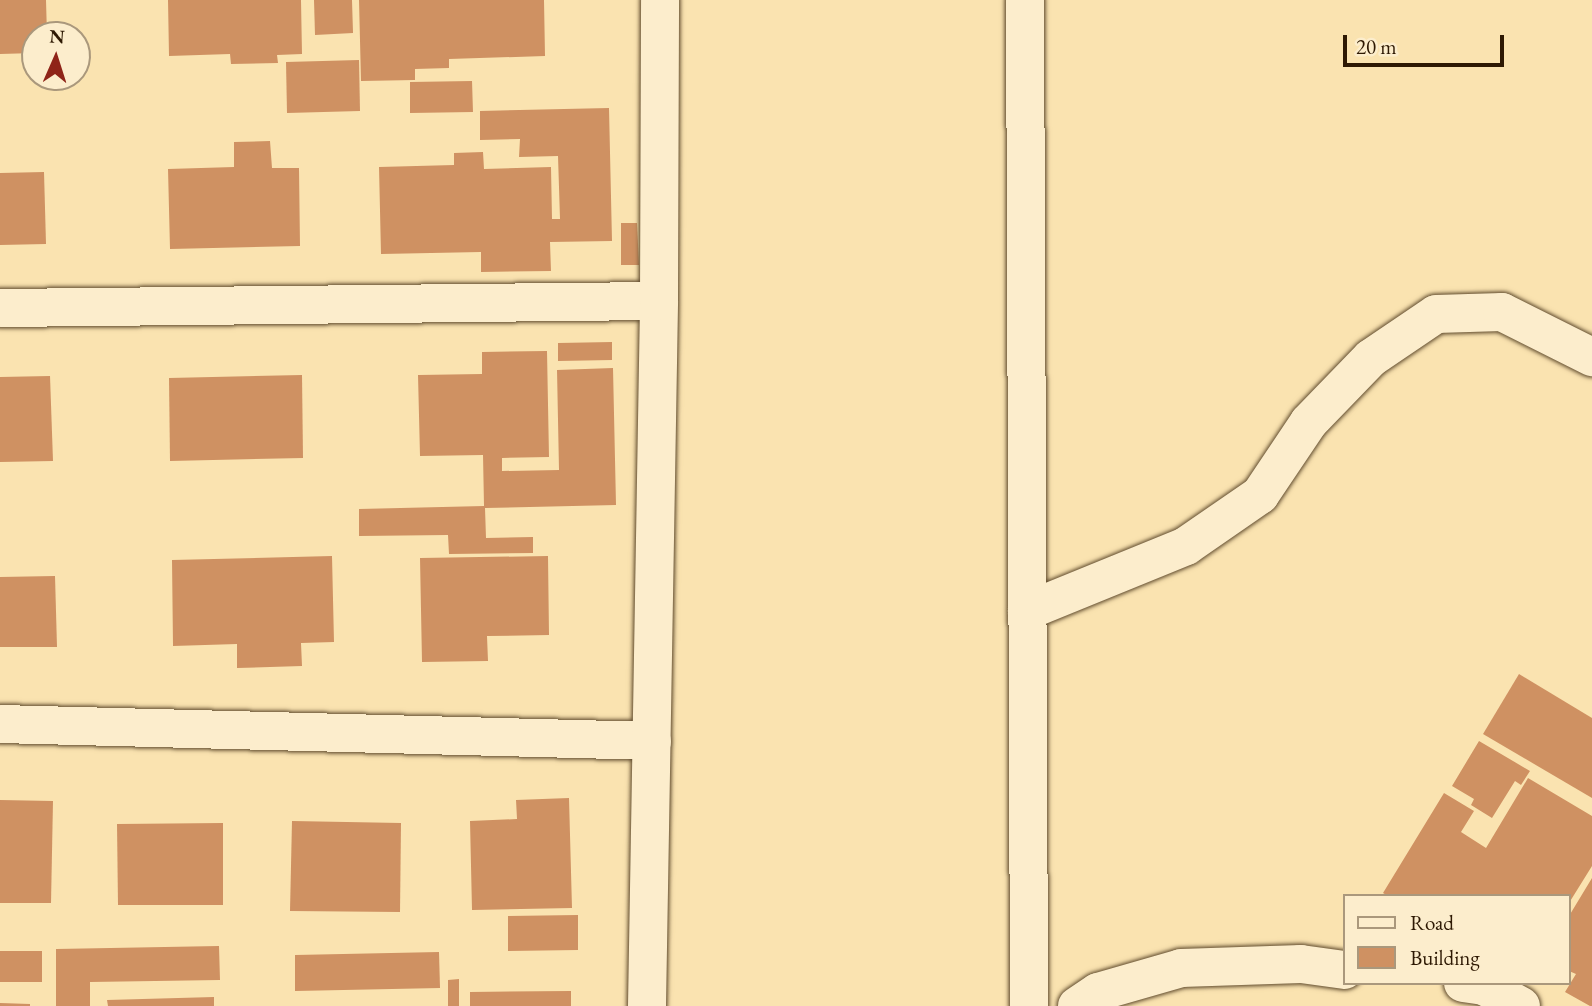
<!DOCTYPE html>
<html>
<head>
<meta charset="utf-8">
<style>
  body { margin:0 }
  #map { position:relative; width:1592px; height:1006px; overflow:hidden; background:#fae3b0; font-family:"EB Garamond",serif }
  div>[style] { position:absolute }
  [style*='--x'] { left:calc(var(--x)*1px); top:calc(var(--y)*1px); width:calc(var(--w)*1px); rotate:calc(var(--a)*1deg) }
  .building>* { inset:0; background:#cf9162 }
  .roads { filter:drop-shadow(0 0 2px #614c2e) drop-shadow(0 0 2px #614c2e) }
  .street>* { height:38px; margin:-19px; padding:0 19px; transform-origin:19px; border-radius:19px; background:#fcedcc }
  .secondary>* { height:38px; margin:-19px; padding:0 19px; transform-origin:19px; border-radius:19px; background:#fcedcc }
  span { translate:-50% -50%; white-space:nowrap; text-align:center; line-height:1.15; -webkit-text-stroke:5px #fcedcc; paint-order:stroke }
  .legend { position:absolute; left:1343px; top:894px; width:228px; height:91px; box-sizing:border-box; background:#fcedcc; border:2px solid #aa987c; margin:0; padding:9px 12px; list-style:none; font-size:21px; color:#2e1903 }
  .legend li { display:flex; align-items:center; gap:14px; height:35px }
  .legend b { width:35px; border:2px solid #aa987c }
  .north { position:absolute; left:21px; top:21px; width:70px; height:70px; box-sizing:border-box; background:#fcedcc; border:2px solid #aa987c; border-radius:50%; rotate:3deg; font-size:19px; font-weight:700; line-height:28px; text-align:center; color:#2e1903 }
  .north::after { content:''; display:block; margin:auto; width:24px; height:32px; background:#8f2418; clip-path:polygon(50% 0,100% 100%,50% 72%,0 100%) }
  .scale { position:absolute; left:1343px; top:35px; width:161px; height:32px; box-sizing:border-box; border:4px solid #2e1903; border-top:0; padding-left:9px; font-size:21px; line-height:24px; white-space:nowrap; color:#2e1903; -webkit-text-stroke:5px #fcedcc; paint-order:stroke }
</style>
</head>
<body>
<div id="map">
  <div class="building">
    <div style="clip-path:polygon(0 0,46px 0,47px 35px,35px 35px,35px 53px,0 54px)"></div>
    <div style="clip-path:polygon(168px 0,301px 0,302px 54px,277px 55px,278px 63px,231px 64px,230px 54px,169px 56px)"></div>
    <div style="clip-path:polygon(314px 0,352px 0,353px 33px,315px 35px)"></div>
    <div style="clip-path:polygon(359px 0,544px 0,545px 56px,449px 59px,449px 68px,415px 69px,415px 80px,361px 81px)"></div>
    <div style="clip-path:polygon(359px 60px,360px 111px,287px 113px,286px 62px)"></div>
    <div style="clip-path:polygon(472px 81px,473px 112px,410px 113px,410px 82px)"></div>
    <div style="clip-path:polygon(609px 108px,612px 241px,550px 242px,551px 271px,481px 272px,481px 252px,381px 254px,379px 167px,454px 165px,454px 153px,483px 152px,484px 169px,551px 167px,552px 219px,560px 219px,558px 156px,519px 157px,520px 139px,480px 140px,480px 111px)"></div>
    <div style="clip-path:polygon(270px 141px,272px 168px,299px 168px,300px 246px,170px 249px,168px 169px,234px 167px,234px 142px)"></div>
    <div style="clip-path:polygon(44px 172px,46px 244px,0 245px,0 173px)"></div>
    <div style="clip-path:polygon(621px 223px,637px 223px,639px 265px,621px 265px)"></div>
    <div style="clip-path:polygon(612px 342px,612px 360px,558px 361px,558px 343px)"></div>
    <div style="clip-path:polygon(547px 351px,549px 457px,502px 458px,502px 471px,559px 470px,557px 370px,613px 368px,616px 505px,485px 508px,486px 538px,533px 537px,533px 553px,449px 554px,448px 535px,359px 536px,359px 509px,484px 506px,483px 455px,420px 456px,418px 375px,482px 374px,482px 352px)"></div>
    <div style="clip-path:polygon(302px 375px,303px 458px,170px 461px,169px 378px)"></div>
    <div style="clip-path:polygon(50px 376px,53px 461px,0 462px,0 377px)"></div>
    <div style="clip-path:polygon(332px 556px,334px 642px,301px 643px,302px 666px,237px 668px,237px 644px,173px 646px,172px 560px)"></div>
    <div style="clip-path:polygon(548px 556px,549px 635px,487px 636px,488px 661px,422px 662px,420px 558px)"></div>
    <div style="clip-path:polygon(55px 576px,57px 647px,0 647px,0 577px)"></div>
    <div style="clip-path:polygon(1519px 674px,1592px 718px,1592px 798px,1483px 734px)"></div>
    <div style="clip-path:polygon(1479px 741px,1530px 771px,1521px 785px,1515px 781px,1492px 818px,1471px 805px,1474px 799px,1452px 786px)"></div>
    <div style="clip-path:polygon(1528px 778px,1592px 816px,1592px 866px,1569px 903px,1569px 896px,1388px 896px,1383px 893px,1444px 793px,1474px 811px,1461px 832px,1486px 848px)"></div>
    <div style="clip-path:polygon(569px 798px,572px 908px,472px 910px,470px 821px,517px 819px,516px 800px)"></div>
    <div style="clip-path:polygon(0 800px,53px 801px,51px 903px,0 903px)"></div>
    <div style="clip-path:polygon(292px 821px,401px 823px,400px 912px,290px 911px)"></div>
    <div style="clip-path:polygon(223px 823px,223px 905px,118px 905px,117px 824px)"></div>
    <div style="clip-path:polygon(1592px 878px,1592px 1006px,1590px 1006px,1565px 992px,1576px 974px,1569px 971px,1569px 916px)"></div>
    <div style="clip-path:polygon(578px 915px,578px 950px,508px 951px,508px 916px)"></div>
    <div style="clip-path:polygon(219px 946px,220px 980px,90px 982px,90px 1006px,56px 1006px,56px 949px)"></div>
    <div style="clip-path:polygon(0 951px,42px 951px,42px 982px,0 982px)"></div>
    <div style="clip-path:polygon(439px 952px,440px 988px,295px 991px,295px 955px)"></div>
    <div style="clip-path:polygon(459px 979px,459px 1006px,448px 1006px,448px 980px)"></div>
    <div style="clip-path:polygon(571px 991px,571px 1006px,470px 1006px,470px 992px)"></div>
    <div style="clip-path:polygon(214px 997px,214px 1006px,108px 1006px,107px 1000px)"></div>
    <div style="clip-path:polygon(0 1003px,30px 1004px,30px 1006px,0 1006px)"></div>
  </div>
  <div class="roads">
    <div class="street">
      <div style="--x:0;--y:308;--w:659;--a:-0.61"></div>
      <div style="--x:1027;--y:611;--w:172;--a:-22.2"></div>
      <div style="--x:1186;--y:546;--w:90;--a:-34.6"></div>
      <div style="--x:1260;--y:495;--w:88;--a:-56.1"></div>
      <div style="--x:1309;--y:422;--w:89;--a:-45.9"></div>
      <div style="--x:1371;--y:358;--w:78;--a:-34.1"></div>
      <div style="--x:1436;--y:314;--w:66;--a:-1.7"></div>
      <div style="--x:1502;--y:312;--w:101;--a:26.6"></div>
      <div style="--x:0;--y:724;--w:652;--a:1.49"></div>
      <div style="--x:1463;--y:983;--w:21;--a:8"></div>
      <div style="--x:1484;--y:986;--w:42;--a:28.4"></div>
      <div style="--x:647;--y:1006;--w:705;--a:-89.02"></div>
      <div style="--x:659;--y:301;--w:301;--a:-89.8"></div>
      <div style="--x:1077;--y:1006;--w:25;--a:-34"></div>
      <div style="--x:1098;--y:992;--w:86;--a:-16.1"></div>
      <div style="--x:1181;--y:968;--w:120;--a:-1.9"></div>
      <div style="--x:1301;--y:964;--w:44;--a:7.8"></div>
    </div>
    <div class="secondary">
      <div style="--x:1025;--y:0;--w:1006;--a:89.77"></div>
    </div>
  </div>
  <ul class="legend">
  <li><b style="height:9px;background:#fcedcc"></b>Road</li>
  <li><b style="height:19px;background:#cf9162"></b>Building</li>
  </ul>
  <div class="north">N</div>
  <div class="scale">20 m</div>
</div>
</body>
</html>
